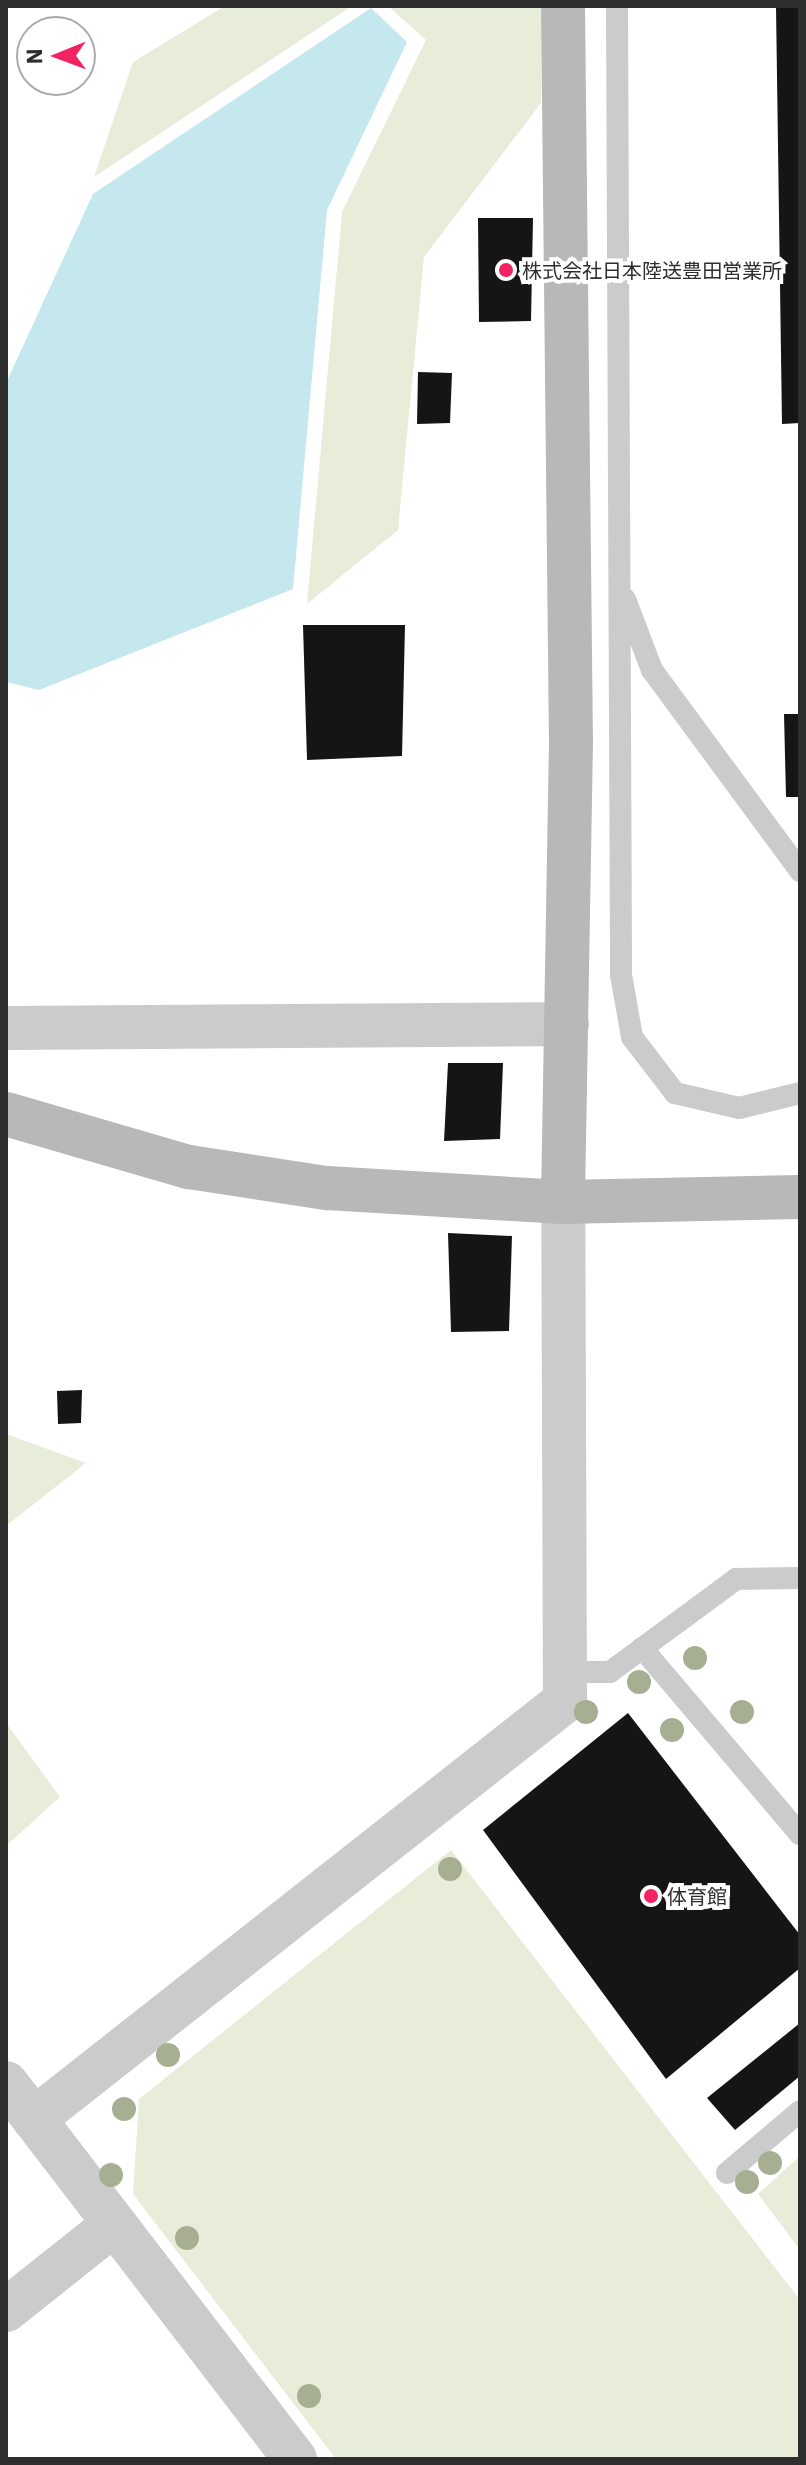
<!DOCTYPE html>
<html>
<head>
<meta charset="utf-8">
<style>
  body { margin:0 }
  #map { position:relative; width:806px; height:2465px; overflow:hidden; background:#fff; font-family:"IBM Plex Sans","Noto Sans JP",sans-serif }
  div>[style] { position:absolute }
  [style*='--x'] { left:calc(var(--x)*1px); top:calc(var(--y)*1px); width:calc(var(--w)*1px); rotate:calc(var(--a)*1deg) }
  .green>* { inset:0; background:#e8edda }
  .water>* { inset:0; background:#c5e7ee }
  .building>* { inset:0; background:#151515 }
  .lane>* { height:22px; margin:-11px; padding:0 11px; transform-origin:11px; border-radius:11px; background:#cbcbcb }
  .street>* { height:44px; margin:-22px; padding:0 22px; transform-origin:22px; border-radius:22px; background:#cbcbcb }
  .secondary>* { height:44px; margin:-22px; padding:0 22px; transform-origin:22px; border-radius:22px; background:#b8b8b8 }
  .trees>* { width:24px; height:24px; margin:-12px; border-radius:50%; background:#a6af92 }
  .dots>* { width:22px; height:22px; translate:-50% -50%; box-sizing:border-box; border:4px solid #fff; border-radius:50% }
  span { translate:-50% -50%; white-space:nowrap; text-align:center; line-height:1.15; -webkit-text-stroke:8px #fff; paint-order:stroke }
  .poi-label { font-size:20px; color:#2e2e2e }
  .left { translate:0 -50%; text-align:left }
  .frame { position:absolute; inset:0; border:8px solid #2e2e2e; pointer-events:none }
  .north { position:absolute; left:16px; top:16px; width:80px; height:80px; box-sizing:border-box; background:#fff; border:2px solid #ababab; border-radius:50%; rotate:269deg; font-size:22px; font-weight:700; line-height:32px; text-align:center; color:#2e2e2e }
  .north::after { content:''; display:block; margin:auto; width:28px; height:36px; background:#f22362; clip-path:polygon(50% 0,100% 100%,50% 72%,0 100%) }
</style>
</head>
<body>
<div id="map">
  <div class="green">
    <div style="clip-path:polygon(225px 6px,352px 6px,94px 177px,133px 62px)"></div>
    <div style="clip-path:polygon(388px 6px,542px 6px,541px 103px,424px 257px,398px 530px,307px 604px,342px 212px,426px 40px)"></div>
    <div style="clip-path:polygon(6px 1434px,86px 1463px,6px 1526px)"></div>
    <div style="clip-path:polygon(6px 1723px,60px 1797px,6px 1846px)"></div>
    <div style="clip-path:polygon(451px 1850px,800px 2300px,800px 2459px,336px 2459px,133px 2194px,139px 2099px)"></div>
    <div style="clip-path:polygon(800px 2156px,800px 2250px,758px 2194px)"></div>
  </div>
  <div class="water">
    <div style="clip-path:polygon(371px 8px,407px 42px,327px 210px,293px 589px,39px 690px,6px 682px,6px 383px,93px 194px)"></div>
  </div>
  <div class="building">
    <div style="clip-path:polygon(776px 6px,800px 6px,800px 423px,782px 424px)"></div>
    <div style="clip-path:polygon(478px 218px,533px 218px,531px 321px,479px 322px)"></div>
    <div style="clip-path:polygon(418px 372px,452px 373px,450px 423px,417px 424px)"></div>
    <div style="clip-path:polygon(303px 625px,405px 625px,402px 756px,307px 760px)"></div>
    <div style="clip-path:polygon(784px 714px,800px 714px,800px 797px,786px 797px)"></div>
    <div style="clip-path:polygon(448px 1063px,503px 1063px,500px 1139px,444px 1141px)"></div>
    <div style="clip-path:polygon(448px 1233px,512px 1236px,509px 1331px,451px 1332px)"></div>
    <div style="clip-path:polygon(82px 1390px,81px 1423px,58px 1424px,57px 1391px)"></div>
    <div style="clip-path:polygon(628px 1713px,800px 1935px,800px 1968px,666px 2079px,483px 1830px)"></div>
    <div style="clip-path:polygon(800px 2023px,800px 2076px,735px 2130px,707px 2098px)"></div>
  </div>
  <div class="lane">
    <div style="--x:617;--y:6;--w:969;--a:89.76"></div>
    <div style="--x:621;--y:975;--w:63;--a:79.9"></div>
    <div style="--x:632;--y:1037;--w:71;--a:52.5"></div>
    <div style="--x:675;--y:1093;--w:66;--a:13.2"></div>
    <div style="--x:739;--y:1108;--w:63;--a:-13.8"></div>
    <div style="--x:625;--y:599;--w:76;--a:69.2"></div>
    <div style="--x:652;--y:670;--w:250;--a:53.6"></div>
    <div style="--x:642;--y:1648;--w:244;--a:49.7"></div>
    <div style="--x:564;--y:1672;--w:46;--a:0"></div>
    <div style="--x:610;--y:1672;--w:157;--a:-36.4"></div>
    <div style="--x:736;--y:1579;--w:64;--a:-0.9"></div>
    <div style="--x:727;--y:2173;--w:96;--a:-40.3"></div>
  </div>
  <div class="street">
    <div style="--x:6;--y:1028;--w:561;--a:-0.41"></div>
    <div style="--x:6;--y:2083;--w:46;--a:52.1"></div>
    <div style="--x:6;--y:2310;--w:138;--a:-38.5"></div>
    <div style="--x:295;--y:2459;--w:429;--a:-127.5"></div>
    <div style="--x:34;--y:2119;--w:676;--a:-38.21"></div>
    <div style="--x:565;--y:1701;--w:499;--a:-90.2"></div>
  </div>
  <div class="secondary">
    <div style="--x:563;--y:6;--w:735;--a:89.38"></div>
    <div style="--x:571;--y:741;--w:461;--a:91"></div>
    <div style="--x:6;--y:1114;--w:191;--a:16.2"></div>
    <div style="--x:189;--y:1167;--w:140;--a:8.7"></div>
    <div style="--x:327;--y:1188;--w:236;--a:3.4"></div>
    <div style="--x:563;--y:1202;--w:237;--a:-1.2"></div>
  </div>
  <div class="trees">
    <div style="left:695px;top:1658px"></div>
    <div style="left:639px;top:1682px"></div>
    <div style="left:586px;top:1712px"></div>
    <div style="left:742px;top:1712px"></div>
    <div style="left:672px;top:1730px"></div>
    <div style="left:450px;top:1869px"></div>
    <div style="left:168px;top:2055px"></div>
    <div style="left:124px;top:2109px"></div>
    <div style="left:770px;top:2163px"></div>
    <div style="left:111px;top:2175px"></div>
    <div style="left:747px;top:2182px"></div>
    <div style="left:187px;top:2238px"></div>
    <div style="left:309px;top:2396px"></div>
  </div>
  <div class="dots">
    <div style="left:506px;top:270px;background:#f22362"></div>
    <div style="left:651px;top:1896px;background:#f22362"></div>
  </div>
  <div class="poi-label">
    <span class="left" style="left:522px;top:270px">株式会社日本陸送豊田営業所</span>
    <span class="left" style="left:667px;top:1896px">体育館</span>
  </div>
  <div class="frame"></div>
  <div class="north">N</div>
</div>
</body>
</html>
